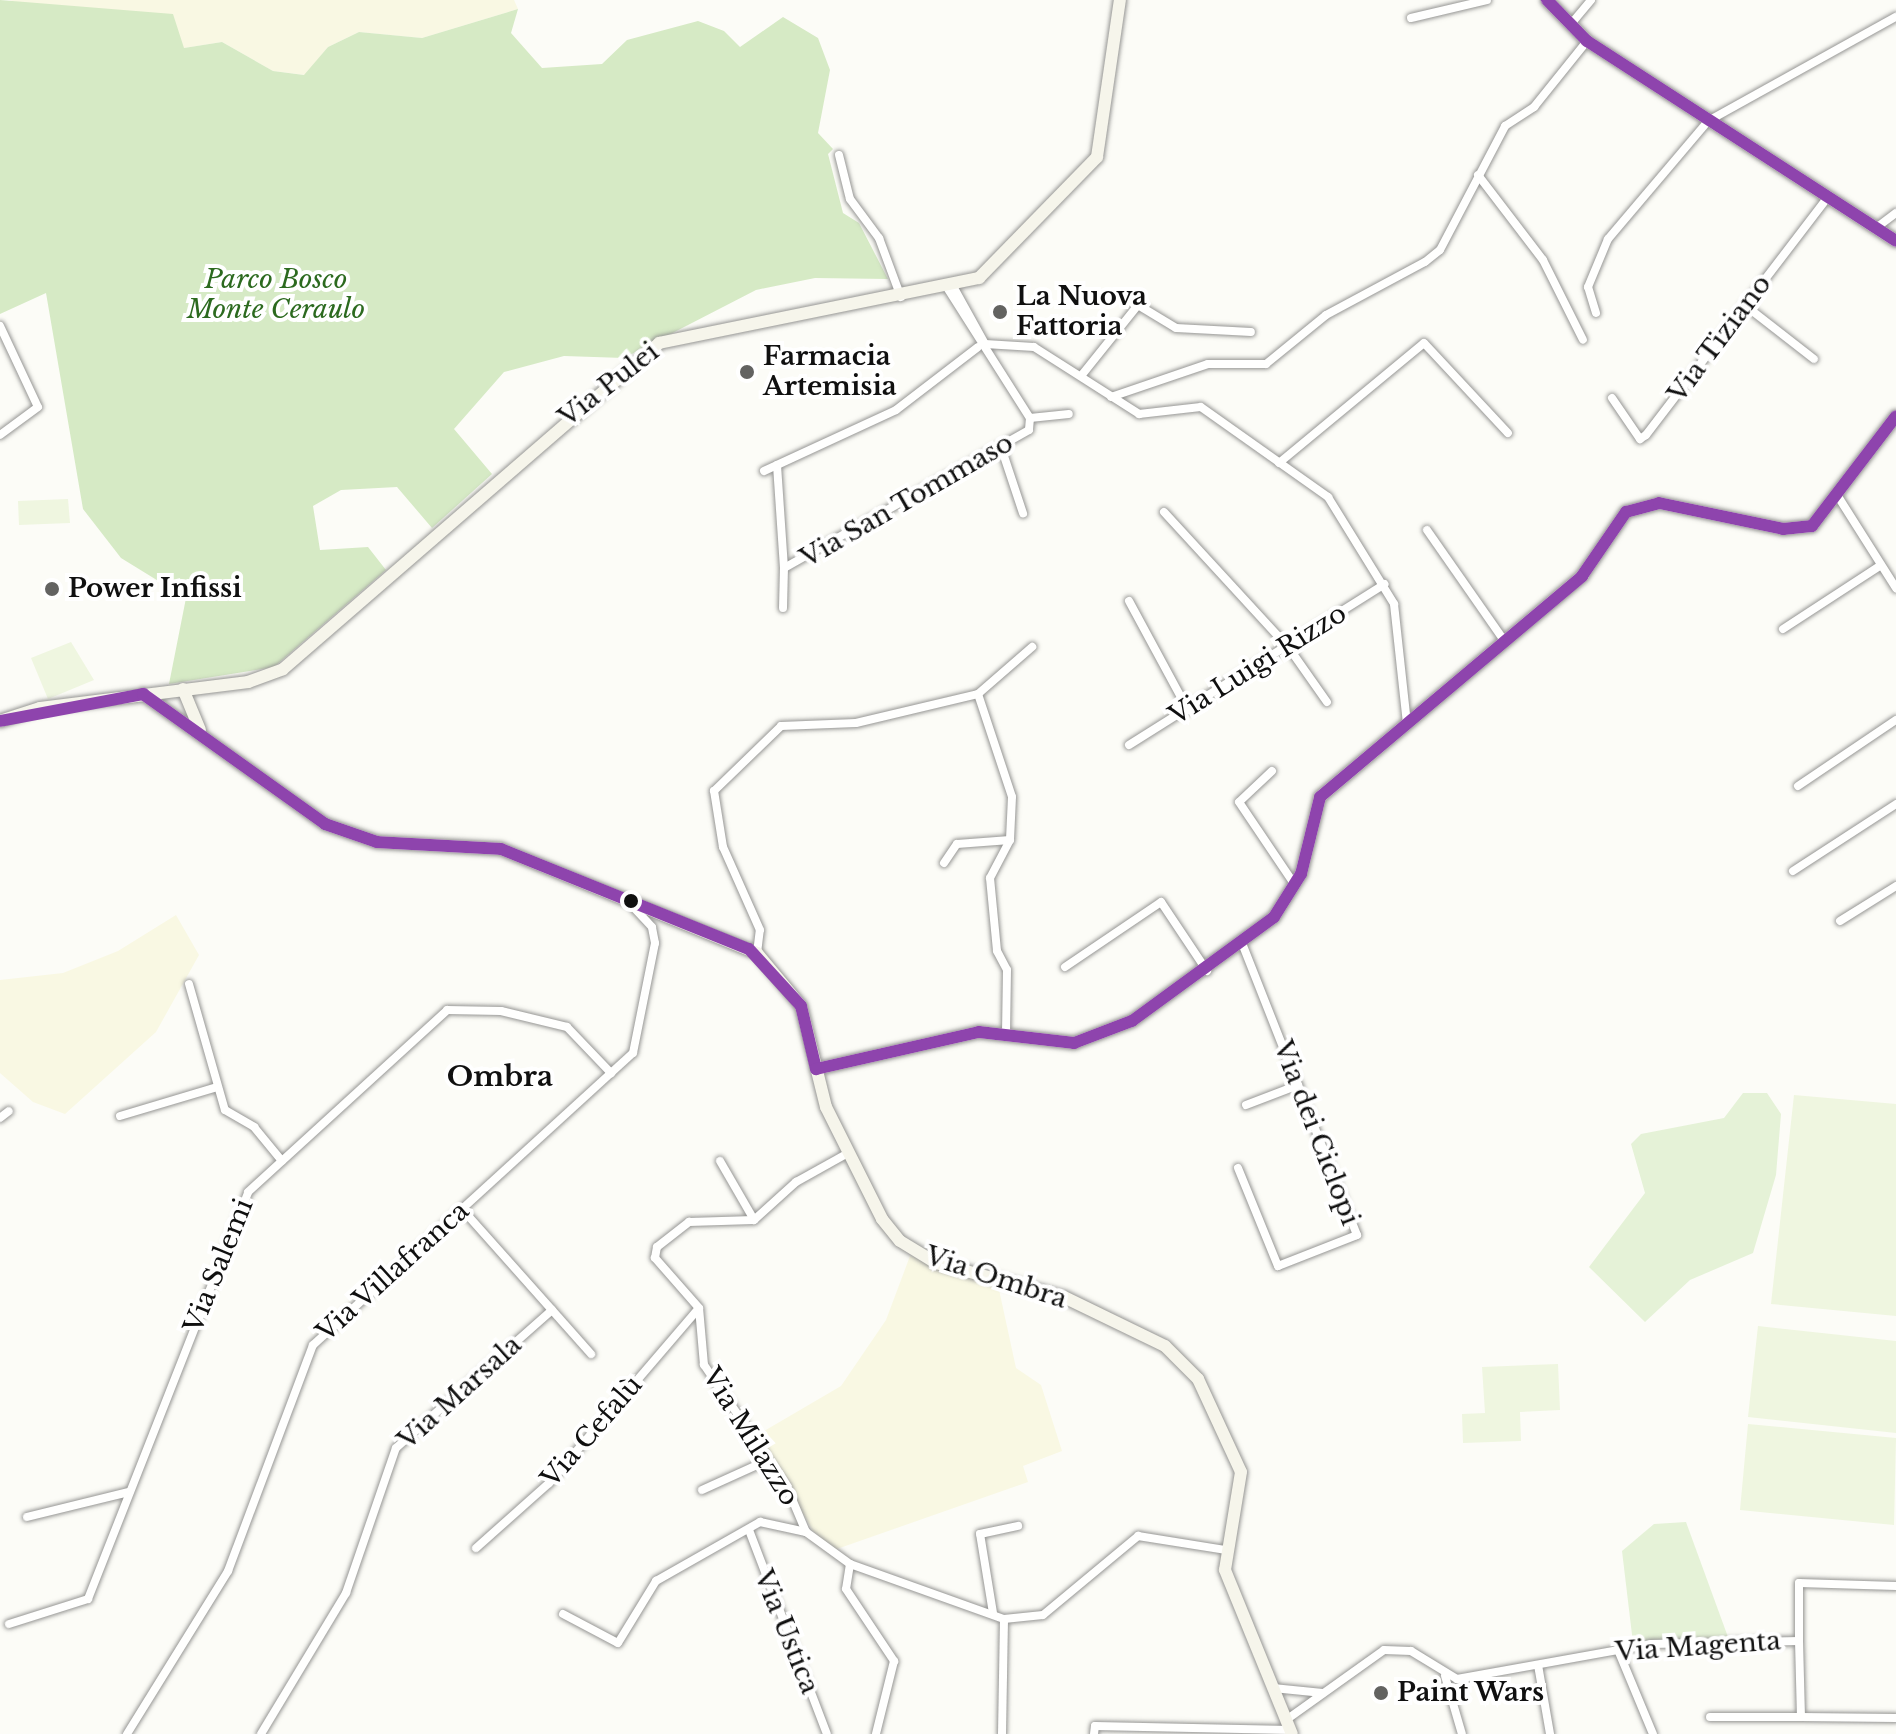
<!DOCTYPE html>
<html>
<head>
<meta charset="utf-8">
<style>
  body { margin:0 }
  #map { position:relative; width:1896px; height:1734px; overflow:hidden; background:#fcfcf7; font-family:"Libre Baskerville",serif }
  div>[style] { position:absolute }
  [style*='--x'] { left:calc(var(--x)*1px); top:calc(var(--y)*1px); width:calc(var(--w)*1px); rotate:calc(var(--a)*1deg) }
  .farmland>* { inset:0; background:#f9f8e3 }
  .green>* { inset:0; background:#e5f2d7 }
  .forest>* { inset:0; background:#d6eac5 }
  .pitch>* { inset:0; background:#eff6e0 }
  .roads { filter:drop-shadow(0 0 2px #969694) drop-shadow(0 0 2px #969694) }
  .street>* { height:8px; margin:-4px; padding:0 4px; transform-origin:4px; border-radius:4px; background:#fffffe }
  .secondary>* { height:12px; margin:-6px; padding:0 6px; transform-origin:6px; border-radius:6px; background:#f6f5eb }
  .bus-1>* { height:12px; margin:-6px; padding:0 6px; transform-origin:6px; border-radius:6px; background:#8e44ad }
  .dots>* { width:22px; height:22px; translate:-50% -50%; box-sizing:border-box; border:4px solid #fff; border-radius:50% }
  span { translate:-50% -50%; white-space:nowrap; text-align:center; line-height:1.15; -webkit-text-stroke:8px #fff; paint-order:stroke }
  .park-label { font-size:26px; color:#2c6a1f; font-style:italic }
  .poi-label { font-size:26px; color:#101010; font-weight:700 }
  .left { translate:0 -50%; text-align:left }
  .street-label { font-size:26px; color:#101010 }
  .neighbourhood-label { font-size:28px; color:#101010; font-weight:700 }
</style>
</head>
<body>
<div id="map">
  <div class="farmland">
    <div style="clip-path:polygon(9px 0,514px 0,518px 9px,422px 38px,359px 32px,328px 47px,305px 75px,273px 71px,222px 42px,184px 48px)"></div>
    <div style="clip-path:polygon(176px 915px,199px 955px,156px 1032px,65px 1114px,33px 1102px,0 1073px,0 980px,63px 973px,118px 951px)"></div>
    <div style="clip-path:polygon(910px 1256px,998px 1285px,1016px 1368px,1041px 1385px,1062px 1451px,1023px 1466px,1028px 1482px,834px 1550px,813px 1531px,759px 1434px,841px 1386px,886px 1320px)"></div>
  </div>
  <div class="green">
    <div style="clip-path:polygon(1743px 1093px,1767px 1093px,1781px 1114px,1776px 1175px,1753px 1253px,1690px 1280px,1645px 1322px,1589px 1267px,1645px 1193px,1631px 1144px,1641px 1134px,1724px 1118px)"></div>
    <div style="clip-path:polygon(1686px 1522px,1728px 1637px,1633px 1643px,1622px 1551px,1654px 1524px)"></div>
  </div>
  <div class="forest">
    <div style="clip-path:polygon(0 0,173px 14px,184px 48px,222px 42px,273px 71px,304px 75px,328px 47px,359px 32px,422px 38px,518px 9px,511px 33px,542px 68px,602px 64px,627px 40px,698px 21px,724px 31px,740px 47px,783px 17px,818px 38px,830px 70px,818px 133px,833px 149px,828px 154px,843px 213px,859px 223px,888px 279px,815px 278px,756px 290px,624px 358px,564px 356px,504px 372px,454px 429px,492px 474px,432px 528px,397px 487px,341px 490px,313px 506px,320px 550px,368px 547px,386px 570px,274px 667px,169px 684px,186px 598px,121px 558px,83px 509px,46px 293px,0 314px)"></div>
  </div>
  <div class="pitch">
    <div style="clip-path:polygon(68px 499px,70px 523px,19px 525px,18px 501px)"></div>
    <div style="clip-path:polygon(71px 642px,94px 680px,48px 699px,31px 658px)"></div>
    <div style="clip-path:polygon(1794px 1095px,1896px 1104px,1896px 1316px,1771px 1304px)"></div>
    <div style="clip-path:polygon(1758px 1326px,1896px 1341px,1896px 1433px,1748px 1417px)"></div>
    <div style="clip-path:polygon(1558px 1364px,1560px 1410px,1520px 1412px,1521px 1441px,1463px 1443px,1462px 1414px,1485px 1413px,1482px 1367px)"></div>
    <div style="clip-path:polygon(1748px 1424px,1896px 1438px,1894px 1525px,1740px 1510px)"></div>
  </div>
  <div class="roads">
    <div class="street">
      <div style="--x:1411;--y:18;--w:78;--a:-13.3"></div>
      <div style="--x:1571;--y:24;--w:31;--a:-50"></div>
      <div style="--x:839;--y:155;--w:45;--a:76"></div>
      <div style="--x:850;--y:199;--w:49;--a:53.4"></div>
      <div style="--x:879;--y:238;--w:63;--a:69.6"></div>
      <div style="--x:1478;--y:175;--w:107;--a:52.6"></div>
      <div style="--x:1543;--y:260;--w:89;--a:63.4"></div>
      <div style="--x:1876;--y:228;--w:25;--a:-37"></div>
      <div style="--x:954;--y:288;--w:64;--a:61"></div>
      <div style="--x:985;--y:344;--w:49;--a:3.5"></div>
      <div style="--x:1034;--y:347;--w:125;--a:32.5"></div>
      <div style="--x:1139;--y:414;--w:62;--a:-6.4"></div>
      <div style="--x:1201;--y:407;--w:156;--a:35.3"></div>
      <div style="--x:1328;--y:497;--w:126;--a:58.3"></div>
      <div style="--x:1394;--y:604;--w:121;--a:83.8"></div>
      <div style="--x:948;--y:289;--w:153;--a:57.6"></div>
      <div style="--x:1030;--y:418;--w:12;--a:95"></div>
      <div style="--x:1029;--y:430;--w:281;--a:150.6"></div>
      <div style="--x:784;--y:568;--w:103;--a:-93.9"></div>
      <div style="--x:777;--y:465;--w:131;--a:-24.8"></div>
      <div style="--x:896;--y:410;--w:103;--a:-37.5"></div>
      <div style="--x:1746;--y:306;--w:86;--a:37.9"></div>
      <div style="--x:1596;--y:313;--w:27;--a:-107"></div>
      <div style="--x:1588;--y:287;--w:52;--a:-67.4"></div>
      <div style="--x:1608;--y:239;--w:155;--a:-49.7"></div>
      <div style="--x:1708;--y:121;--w:215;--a:-29"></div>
      <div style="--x:0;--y:326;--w:89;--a:64.9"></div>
      <div style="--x:38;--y:407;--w:47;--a:143.6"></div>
      <div style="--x:1081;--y:376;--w:91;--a:-51.2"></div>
      <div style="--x:1138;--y:305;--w:44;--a:31.2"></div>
      <div style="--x:1176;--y:328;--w:75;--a:3.1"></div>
      <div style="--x:1111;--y:397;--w:102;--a:-18.8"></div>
      <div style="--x:1208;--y:364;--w:58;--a:0"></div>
      <div style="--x:1266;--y:364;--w:77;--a:-39.2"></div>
      <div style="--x:1326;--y:315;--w:112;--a:-28.2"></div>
      <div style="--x:1425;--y:262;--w:19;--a:-39"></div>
      <div style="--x:1440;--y:250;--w:140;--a:-62.3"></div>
      <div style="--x:1505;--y:126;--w:35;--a:-33"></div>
      <div style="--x:1534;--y:107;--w:85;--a:-51.2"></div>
      <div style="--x:1612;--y:398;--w:50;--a:55.7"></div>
      <div style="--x:1640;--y:439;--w:7;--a:-34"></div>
      <div style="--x:1646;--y:435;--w:298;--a:-52.6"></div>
      <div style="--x:1030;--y:418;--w:39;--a:-6"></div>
      <div style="--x:1001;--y:447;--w:70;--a:71.6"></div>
      <div style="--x:1279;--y:463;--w:188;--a:-39.6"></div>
      <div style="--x:1424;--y:343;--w:123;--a:47"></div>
      <div style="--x:764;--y:471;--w:14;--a:-25"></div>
      <div style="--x:1839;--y:498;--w:107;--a:57.7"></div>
      <div style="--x:1164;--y:512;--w:185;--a:47.4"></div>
      <div style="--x:1289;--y:648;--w:66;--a:54.9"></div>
      <div style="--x:1427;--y:530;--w:133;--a:55.1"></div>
      <div style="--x:1129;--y:601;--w:124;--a:61.6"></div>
      <div style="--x:783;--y:608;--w:40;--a:-88.6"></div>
      <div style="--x:1783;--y:629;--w:117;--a:-33.1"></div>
      <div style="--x:978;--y:694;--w:108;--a:71.7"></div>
      <div style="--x:1012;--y:797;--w:43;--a:92.7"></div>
      <div style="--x:1010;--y:840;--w:43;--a:117.8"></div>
      <div style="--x:990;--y:878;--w:73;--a:84.5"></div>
      <div style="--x:997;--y:951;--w:21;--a:62"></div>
      <div style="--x:1007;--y:970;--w:65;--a:90.9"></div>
      <div style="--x:978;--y:694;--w:72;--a:-41"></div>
      <div style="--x:1129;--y:745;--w:302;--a:-32.2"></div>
      <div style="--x:1272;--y:771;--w:45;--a:136.8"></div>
      <div style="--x:1239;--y:802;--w:100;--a:56"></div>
      <div style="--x:1798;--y:786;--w:118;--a:-34"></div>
      <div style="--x:944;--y:863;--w:23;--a:-56"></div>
      <div style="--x:957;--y:844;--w:53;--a:-4.3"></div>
      <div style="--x:1793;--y:871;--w:123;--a:-33"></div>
      <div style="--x:1840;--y:921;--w:66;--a:-32"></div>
      <div style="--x:757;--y:953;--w:23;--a:-83"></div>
      <div style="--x:760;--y:930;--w:91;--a:-114"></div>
      <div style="--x:723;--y:847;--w:57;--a:-99.1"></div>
      <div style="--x:714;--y:791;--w:93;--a:-44.1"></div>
      <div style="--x:781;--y:726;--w:75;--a:-2.3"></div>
      <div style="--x:856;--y:723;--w:125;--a:-13.4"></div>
      <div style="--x:1065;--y:967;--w:116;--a:-34.1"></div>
      <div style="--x:1161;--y:902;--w:83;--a:56.3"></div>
      <div style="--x:189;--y:984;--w:131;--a:74.1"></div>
      <div style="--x:225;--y:1110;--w:34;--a:30"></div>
      <div style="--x:254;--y:1127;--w:44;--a:50.5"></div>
      <div style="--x:1246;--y:1105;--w:56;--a:-21"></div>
      <div style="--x:120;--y:1116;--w:101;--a:-16.6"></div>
      <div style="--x:0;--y:1118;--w:11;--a:-38"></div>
      <div style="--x:720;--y:1161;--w:68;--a:60"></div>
      <div style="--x:1238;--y:1168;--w:106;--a:67.8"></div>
      <div style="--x:1278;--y:1266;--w:85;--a:-21.4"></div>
      <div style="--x:1357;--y:1235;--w:312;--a:-111.5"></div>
      <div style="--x:552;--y:1310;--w:59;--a:48.4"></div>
      <div style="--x:702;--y:1490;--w:72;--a:-24.4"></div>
      <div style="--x:27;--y:1517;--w:105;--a:-13.8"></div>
      <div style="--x:749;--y:1530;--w:218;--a:69.1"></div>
      <div style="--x:806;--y:1532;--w:49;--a:-112.9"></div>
      <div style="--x:787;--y:1487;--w:148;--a:-124.2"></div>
      <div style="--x:704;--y:1365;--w:57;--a:-95"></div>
      <div style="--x:699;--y:1308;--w:67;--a:-131.3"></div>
      <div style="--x:655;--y:1258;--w:11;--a:-80"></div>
      <div style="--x:657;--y:1247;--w:41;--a:-38"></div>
      <div style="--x:689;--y:1222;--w:65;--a:-1.8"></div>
      <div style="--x:754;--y:1220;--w:57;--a:-42.1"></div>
      <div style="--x:796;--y:1182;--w:60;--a:-29.1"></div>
      <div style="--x:476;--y:1548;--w:98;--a:-41.7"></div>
      <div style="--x:549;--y:1483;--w:230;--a:-49.4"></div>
      <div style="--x:850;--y:1564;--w:25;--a:99"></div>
      <div style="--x:846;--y:1589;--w:87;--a:56.3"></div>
      <div style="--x:894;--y:1661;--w:75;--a:103.9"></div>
      <div style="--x:993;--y:1613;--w:80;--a:-99.3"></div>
      <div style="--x:980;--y:1534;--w:39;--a:-12"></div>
      <div style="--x:563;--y:1614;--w:62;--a:27.8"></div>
      <div style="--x:618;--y:1643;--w:73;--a:-58.5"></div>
      <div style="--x:656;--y:1581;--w:120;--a:-29.6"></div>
      <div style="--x:760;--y:1522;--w:47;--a:12.3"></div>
      <div style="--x:806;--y:1532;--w:54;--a:36"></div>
      <div style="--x:850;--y:1564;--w:164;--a:19.7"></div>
      <div style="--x:1004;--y:1619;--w:39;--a:-6"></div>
      <div style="--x:1043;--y:1615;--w:124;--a:-39.7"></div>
      <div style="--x:1138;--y:1536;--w:88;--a:9.1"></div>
      <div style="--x:9;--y:1624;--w:83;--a:-17.6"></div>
      <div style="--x:88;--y:1599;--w:437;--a:-68.5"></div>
      <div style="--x:248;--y:1192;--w:270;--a:-42.4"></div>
      <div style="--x:447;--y:1010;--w:54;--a:1.1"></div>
      <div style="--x:501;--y:1011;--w:68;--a:13.6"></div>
      <div style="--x:567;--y:1027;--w:64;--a:46.3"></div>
      <div style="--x:1799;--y:1641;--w:76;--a:88.5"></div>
      <div style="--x:1801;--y:1717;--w:95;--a:0.6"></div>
      <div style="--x:1618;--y:1650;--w:91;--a:67.4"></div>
      <div style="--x:1538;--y:1665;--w:70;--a:80.1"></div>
      <div style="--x:1445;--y:1676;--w:60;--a:73.7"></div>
      <div style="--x:1273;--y:1688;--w:50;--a:5.7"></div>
      <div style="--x:1710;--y:1717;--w:91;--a:0"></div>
      <div style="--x:1286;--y:1720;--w:120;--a:-35.5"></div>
      <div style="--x:1384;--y:1650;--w:27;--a:2"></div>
      <div style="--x:1411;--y:1651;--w:54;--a:31.3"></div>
      <div style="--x:1457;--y:1679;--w:197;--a:-10.2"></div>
      <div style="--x:1651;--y:1644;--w:148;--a:-1.2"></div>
      <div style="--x:1799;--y:1641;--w:58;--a:-90"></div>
      <div style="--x:1799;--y:1583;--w:97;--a:1.8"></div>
      <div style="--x:127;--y:1734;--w:192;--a:-58.2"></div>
      <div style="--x:228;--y:1571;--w:241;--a:-69.4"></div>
      <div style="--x:313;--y:1345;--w:433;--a:-42.4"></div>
      <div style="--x:633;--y:1053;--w:112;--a:-78.7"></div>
      <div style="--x:655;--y:943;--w:16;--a:-101"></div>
      <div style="--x:652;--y:927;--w:37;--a:-133"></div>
      <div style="--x:261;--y:1734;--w:165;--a:-58.9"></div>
      <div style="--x:346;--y:1593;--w:153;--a:-71"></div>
      <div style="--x:396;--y:1448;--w:208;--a:-41.5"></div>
      <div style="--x:552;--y:1310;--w:135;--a:-131.7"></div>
      <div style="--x:1002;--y:1734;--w:115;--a:-89"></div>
      <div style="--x:1094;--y:1734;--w:8;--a:-83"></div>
      <div style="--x:1095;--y:1726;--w:195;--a:1.2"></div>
    </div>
    <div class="secondary">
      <div style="--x:1547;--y:0;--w:57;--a:45.7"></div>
      <div style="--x:1587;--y:41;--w:368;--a:32.9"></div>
      <div style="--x:183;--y:689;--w:44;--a:67.5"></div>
      <div style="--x:143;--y:694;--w:224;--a:35.5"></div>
      <div style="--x:325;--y:824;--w:55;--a:19.1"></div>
      <div style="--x:377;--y:842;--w:124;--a:3.2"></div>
      <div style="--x:501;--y:849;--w:276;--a:22.1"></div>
      <div style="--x:757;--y:953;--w:69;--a:50.3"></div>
      <div style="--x:801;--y:1006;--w:104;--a:76.1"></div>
      <div style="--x:826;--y:1107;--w:125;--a:63.4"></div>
      <div style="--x:882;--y:1219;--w:28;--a:51"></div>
      <div style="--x:900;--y:1241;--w:42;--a:31.4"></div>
      <div style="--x:936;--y:1263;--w:132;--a:14.9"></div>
      <div style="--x:1064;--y:1297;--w:112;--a:25.9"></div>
      <div style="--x:1165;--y:1346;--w:47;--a:45"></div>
      <div style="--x:1198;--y:1379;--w:102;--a:65.2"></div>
      <div style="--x:1241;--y:1472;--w:99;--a:99.3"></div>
      <div style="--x:1225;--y:1570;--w:177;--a:67.8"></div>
      <div style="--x:0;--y:721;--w:42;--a:-18"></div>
      <div style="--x:40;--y:708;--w:210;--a:-7.1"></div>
      <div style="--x:248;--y:682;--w:37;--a:-20"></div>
      <div style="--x:283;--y:669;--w:498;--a:-40.9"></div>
      <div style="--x:659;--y:343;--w:327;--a:-11.5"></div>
      <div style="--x:979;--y:278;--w:169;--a:-45.7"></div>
      <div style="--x:1097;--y:157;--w:159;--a:-81.7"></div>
      <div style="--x:816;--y:1069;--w:167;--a:-12.8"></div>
      <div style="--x:979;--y:1032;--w:96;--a:6.6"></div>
      <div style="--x:1074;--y:1043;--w:62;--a:-20.8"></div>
      <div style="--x:1132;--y:1021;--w:176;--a:-36.2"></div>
      <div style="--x:1274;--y:917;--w:51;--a:-57.9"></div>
      <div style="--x:1301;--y:874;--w:79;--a:-76.1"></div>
      <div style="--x:1320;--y:797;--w:343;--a:-40.1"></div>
      <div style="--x:1582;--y:576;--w:78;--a:-55.5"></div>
      <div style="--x:1626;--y:512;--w:34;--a:-15"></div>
      <div style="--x:1659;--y:503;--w:127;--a:11.8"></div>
      <div style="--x:1783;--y:529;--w:29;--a:-6"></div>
      <div style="--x:1812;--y:526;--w:138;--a:-52.6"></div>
    </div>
  </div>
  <div class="bus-1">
    <div style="--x:1547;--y:0;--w:57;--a:45.7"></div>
    <div style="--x:1587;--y:41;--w:368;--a:32.9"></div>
    <div style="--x:0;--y:721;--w:146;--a:-10.7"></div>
    <div style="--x:143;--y:694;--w:224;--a:35.5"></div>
    <div style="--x:325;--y:824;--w:55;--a:19.1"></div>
    <div style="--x:377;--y:842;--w:124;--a:3.2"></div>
    <div style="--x:501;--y:849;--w:267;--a:22"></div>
    <div style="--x:749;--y:949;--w:77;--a:47.6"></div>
    <div style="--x:801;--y:1006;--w:65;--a:76.6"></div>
    <div style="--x:816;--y:1069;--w:167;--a:-12.8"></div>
    <div style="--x:979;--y:1032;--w:96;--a:6.6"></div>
    <div style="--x:1074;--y:1043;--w:62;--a:-20.8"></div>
    <div style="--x:1132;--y:1021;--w:176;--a:-36.2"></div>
    <div style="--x:1274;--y:917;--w:51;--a:-57.9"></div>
    <div style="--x:1301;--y:874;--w:79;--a:-76.1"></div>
    <div style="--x:1320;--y:797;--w:343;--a:-40.1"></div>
    <div style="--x:1582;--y:576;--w:78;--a:-55.5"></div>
    <div style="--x:1626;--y:512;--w:34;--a:-15"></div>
    <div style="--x:1659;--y:503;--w:127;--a:11.8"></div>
    <div style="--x:1783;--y:529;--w:29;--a:-6"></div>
    <div style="--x:1812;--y:526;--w:138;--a:-52.6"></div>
  </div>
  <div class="dots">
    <div style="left:1000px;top:312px;background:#636361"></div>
    <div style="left:747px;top:372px;background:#636361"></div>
    <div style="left:52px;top:589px;background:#636361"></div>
    <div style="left:631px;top:901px;background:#101010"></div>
    <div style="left:1381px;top:1693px;background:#636361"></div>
  </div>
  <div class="park-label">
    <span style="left:276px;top:295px">Parco Bosco<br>Monte Ceraulo</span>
  </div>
  <div class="poi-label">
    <span class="left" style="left:1016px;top:312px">La Nuova<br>Fattoria</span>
    <span class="left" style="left:763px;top:372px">Farmacia<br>Artemisia</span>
    <span class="left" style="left:68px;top:589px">Power Infissi</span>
    <span class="left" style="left:1397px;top:1693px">Paint Wars</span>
  </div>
  <div class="street-label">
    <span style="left:1720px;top:339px;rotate:-53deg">Via Tiziano</span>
    <span style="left:609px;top:385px;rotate:-38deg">Via Pulei</span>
    <span style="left:907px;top:501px;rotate:-30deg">Via San Tommaso</span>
    <span style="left:1258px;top:665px;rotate:-32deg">Via Luigi Rizzo</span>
    <span style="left:1316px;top:1133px;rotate:69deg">Via dei Ciclopi</span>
    <span style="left:219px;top:1266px;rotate:-68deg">Via Salemi</span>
    <span style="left:393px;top:1272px;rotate:-42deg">Via Villafranca</span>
    <span style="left:996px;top:1278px;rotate:18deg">Via Ombra</span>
    <span style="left:460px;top:1393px;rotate:-42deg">Via Marsala</span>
    <span style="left:592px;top:1432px;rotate:-49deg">Via Cefalù</span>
    <span style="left:750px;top:1437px;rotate:58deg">Via Milazzo</span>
    <span style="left:786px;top:1632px;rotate:68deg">Via Ustica</span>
    <span style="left:1698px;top:1647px;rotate:-4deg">Via Magenta</span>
  </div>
  <div class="neighbourhood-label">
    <span style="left:500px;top:1077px">Ombra</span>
  </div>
</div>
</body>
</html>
